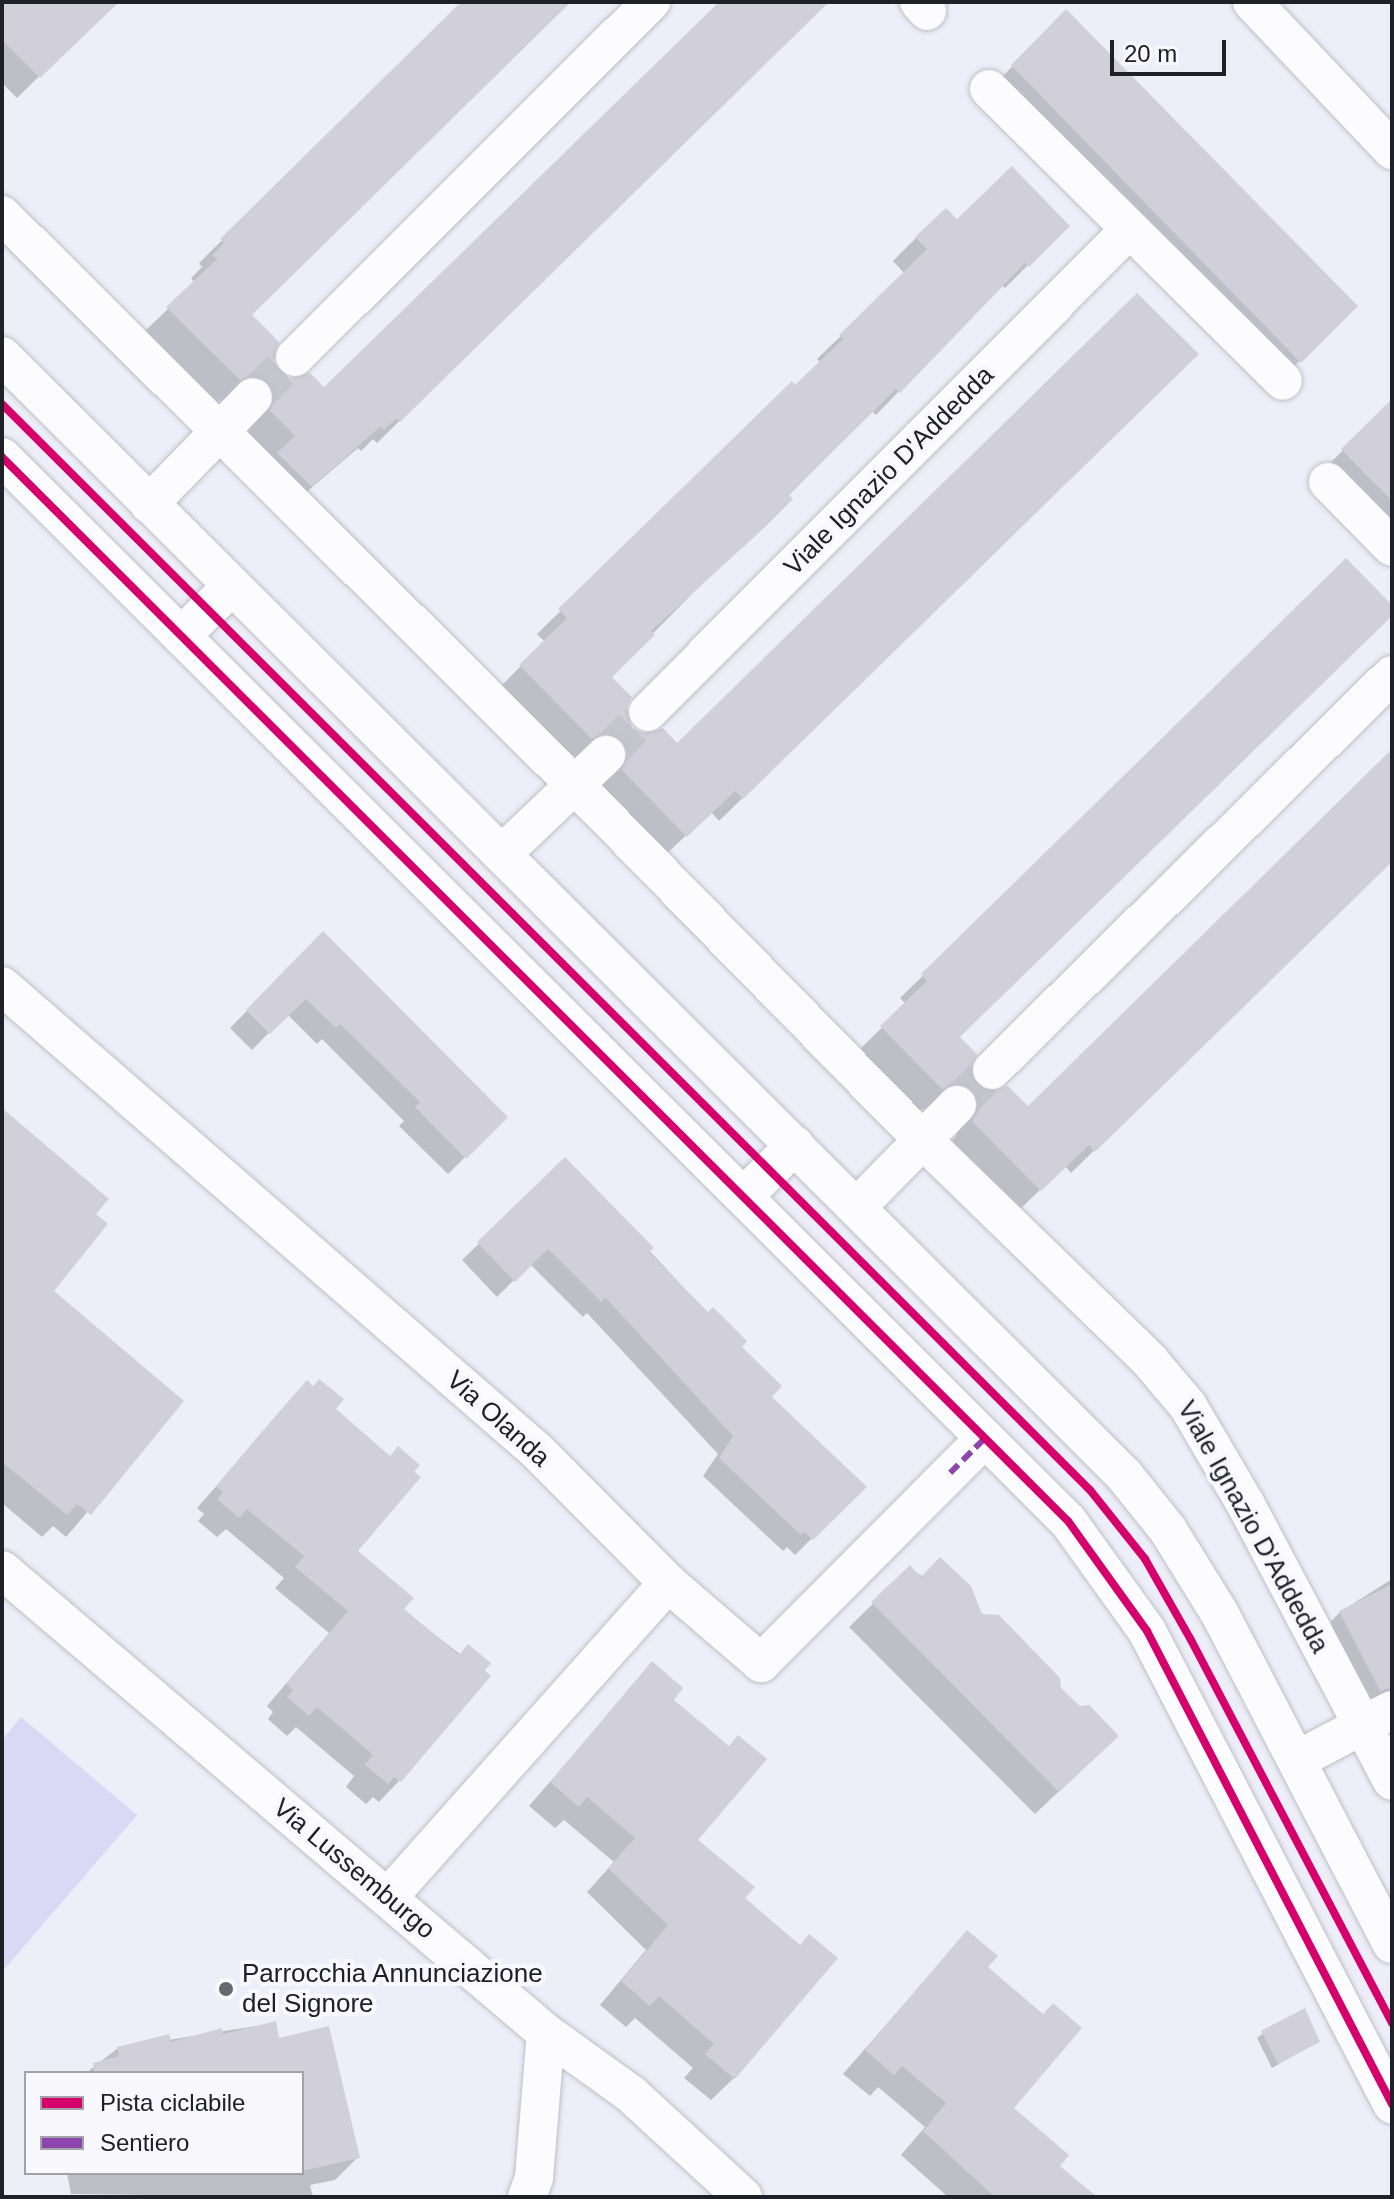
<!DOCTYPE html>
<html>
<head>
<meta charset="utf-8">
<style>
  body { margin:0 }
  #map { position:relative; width:1394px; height:2199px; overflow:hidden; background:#eeeef8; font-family:Arial,sans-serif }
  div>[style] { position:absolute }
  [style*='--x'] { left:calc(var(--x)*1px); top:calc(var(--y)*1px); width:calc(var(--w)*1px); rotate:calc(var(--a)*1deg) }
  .green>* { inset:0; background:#dbd8f6 }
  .shadow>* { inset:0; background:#0003 }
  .building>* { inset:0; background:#d1d0da }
  .minor-tunnel>* { height:38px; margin-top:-19px; transform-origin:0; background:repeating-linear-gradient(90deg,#c5c5ce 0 38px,transparent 0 57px) }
  .roads { filter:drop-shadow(0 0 2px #bfbec7) drop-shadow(0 0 2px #bfbec7) }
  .minor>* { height:38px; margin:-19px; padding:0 19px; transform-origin:19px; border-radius:19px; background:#fcfcfe }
  .quiet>* { height:6px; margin-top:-3px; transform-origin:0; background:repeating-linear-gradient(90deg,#8e44ad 0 12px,transparent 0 18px) }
  .cycleway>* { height:8px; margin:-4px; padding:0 4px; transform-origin:4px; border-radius:4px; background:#d6006c }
  .dots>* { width:22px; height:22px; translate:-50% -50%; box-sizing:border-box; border:4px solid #f8f8fd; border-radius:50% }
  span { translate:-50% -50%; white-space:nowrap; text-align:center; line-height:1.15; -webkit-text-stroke:8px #f8f8fd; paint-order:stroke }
  .street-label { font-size:26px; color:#202028 }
  .poi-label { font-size:26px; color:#202028 }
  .left { translate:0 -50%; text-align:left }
  .frame { position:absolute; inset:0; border:4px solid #202028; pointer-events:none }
  .legend { position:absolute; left:24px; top:2071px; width:280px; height:104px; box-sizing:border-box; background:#f8f8fd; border:2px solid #a2a2a8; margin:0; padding:10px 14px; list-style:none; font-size:24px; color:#202028 }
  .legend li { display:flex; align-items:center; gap:16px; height:40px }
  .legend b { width:40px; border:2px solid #a2a2a8 }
  .scale { position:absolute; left:1110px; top:40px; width:116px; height:36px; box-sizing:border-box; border:4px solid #202028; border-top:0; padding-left:10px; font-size:24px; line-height:28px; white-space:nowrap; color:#202028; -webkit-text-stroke:6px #f8f8fd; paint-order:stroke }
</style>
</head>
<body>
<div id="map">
  <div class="green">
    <div style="clip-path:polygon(21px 1717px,137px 1815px,2px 1972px,2px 1740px)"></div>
  </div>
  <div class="shadow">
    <div style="clip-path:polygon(7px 2px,115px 2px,17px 98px,2px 83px,2px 6px)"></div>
    <div style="clip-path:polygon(464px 2px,570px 2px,249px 316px,272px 352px,277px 373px,290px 380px,324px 389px,721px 2px,825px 2px,377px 443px,373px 439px,361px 451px,358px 448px,288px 508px,248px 434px,253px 415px,234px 397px,217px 402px,145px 331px,195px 283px,191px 278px,202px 267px,199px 263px)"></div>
    <div style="clip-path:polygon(1066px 12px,1355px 306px,1276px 384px,990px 89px)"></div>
    <div style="clip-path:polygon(957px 222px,1067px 226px,1005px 288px,1001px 285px,876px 415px,872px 411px,610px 677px,630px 728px,677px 746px,1196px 354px,719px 821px,711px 812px,662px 858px,600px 794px,605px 775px,568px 761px,497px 690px,545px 642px,537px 634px,792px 384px,795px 388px,821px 363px,817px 359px,905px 274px,893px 261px,916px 238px)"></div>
    <div style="clip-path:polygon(1392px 402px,1392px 548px,1320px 473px)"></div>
    <div style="clip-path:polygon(1346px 561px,1392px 613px,958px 1038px,974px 1086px,1028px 1109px,1392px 752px,1392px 860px,1071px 1173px,1065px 1166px,1017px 1212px,951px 1144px,957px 1134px,951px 1112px,938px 1105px,918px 1111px,859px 1050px,906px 1004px,900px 998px)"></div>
    <div style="clip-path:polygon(323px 934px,505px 1117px,448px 1174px,399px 1126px,404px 1121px,322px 1039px,317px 1044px,287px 1014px,252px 1050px,230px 1028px)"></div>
    <div style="clip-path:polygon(2px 1125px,94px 1214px,52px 1291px,182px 1401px,66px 1537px,53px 1526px,42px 1537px,2px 1503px)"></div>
    <div style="clip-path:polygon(565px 1160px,739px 1347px,769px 1397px,864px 1487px,795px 1555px,787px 1547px,783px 1551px,703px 1476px,718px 1454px,587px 1313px,583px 1317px,530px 1264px,497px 1297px,462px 1260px)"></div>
    <div style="clip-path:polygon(307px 1383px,333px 1409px,355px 1552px,402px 1609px,488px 1676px,399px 1781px,379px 1802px,373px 1797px,366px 1804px,346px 1787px,354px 1776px,296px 1727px,287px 1736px,268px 1719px,273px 1712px,267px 1706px,329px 1633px,275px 1588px,284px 1578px,226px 1529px,217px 1537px,198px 1521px,204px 1514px,197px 1508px)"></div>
    <div style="clip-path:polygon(910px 1568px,980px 1616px,1059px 1689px,1093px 1759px,1035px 1814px,849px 1627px)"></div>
    <div style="clip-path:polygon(1392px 1579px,1392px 1781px,1389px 1724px,1317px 1636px,1340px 1612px)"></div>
    <div style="clip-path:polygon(652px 1664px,671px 1700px,695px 1840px,742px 1898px,734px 2078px,711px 2100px,684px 2078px,693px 2068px,635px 2018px,626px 2027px,600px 2005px,646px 1950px,587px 1892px,614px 1862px,564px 1820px,555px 1828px,529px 1806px)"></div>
    <div style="clip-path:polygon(967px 1932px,986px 1967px,1011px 2108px,1057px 2166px,1094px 2197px,948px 2197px,901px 2155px,925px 2127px,878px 2087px,870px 2096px,843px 2074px)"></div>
    <div style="clip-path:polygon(274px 2023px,278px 2040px,328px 2029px,358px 2157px,335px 2180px,310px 2185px,313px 2197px,71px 2194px,67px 2173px,302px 2173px,302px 2073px,86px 2073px,118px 2048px)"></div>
    <div style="clip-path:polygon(1263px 2033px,1318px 2041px,1272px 2068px,1257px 2038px)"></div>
  </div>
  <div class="building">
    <div style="clip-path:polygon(2px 2px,119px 2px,40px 78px,2px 40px)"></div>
    <div style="clip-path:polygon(461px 2px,571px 2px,252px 315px,279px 342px,274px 362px,289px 378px,310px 373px,324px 387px,719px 2px,829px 2px,400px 422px,397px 418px,384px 430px,381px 426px,312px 487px,277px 453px,295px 436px,270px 411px,274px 392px,269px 382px,258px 376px,240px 380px,166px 307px,217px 259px,212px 255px,224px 243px,220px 239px)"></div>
    <div style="clip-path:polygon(1066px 9px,1358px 306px,1301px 363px,1011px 65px)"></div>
    <div style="clip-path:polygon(1012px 166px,1070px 226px,1029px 267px,1025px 263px,900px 393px,896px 389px,789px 495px,793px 499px,764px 528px,651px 631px,655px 635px,612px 677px,632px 697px,627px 707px,632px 727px,643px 733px,663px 728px,677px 743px,1137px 293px,1199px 354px,743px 799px,735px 791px,687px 837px,622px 770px,627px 751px,621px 739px,611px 734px,592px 739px,519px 665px,567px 618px,558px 609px,792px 381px,795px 385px,843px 339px,839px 335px,927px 249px,915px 237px,946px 208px,957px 219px)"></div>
    <div style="clip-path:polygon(1392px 399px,1392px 501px,1341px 449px)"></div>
    <div style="clip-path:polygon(1346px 558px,1392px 605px,1392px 616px,960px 1037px,977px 1054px,971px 1076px,987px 1091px,1008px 1086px,1028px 1106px,1392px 749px,1392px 862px,1095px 1152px,1089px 1145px,1041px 1191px,972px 1121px,978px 1110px,973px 1090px,962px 1084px,942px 1089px,880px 1026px,927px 981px,921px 974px)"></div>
    <div style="clip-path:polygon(323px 931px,508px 1117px,466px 1159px,415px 1107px,420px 1102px,340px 1024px,336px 1028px,306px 999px,270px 1034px,246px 1010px)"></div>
    <div style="clip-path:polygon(2px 1108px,109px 1199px,96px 1214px,108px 1224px,54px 1291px,184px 1401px,91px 1515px,77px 1504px,67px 1515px,2px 1462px)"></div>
    <div style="clip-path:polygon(565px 1157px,654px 1248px,649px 1252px,708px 1312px,713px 1307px,747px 1341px,742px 1347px,782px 1386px,772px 1397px,867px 1487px,813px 1540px,805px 1532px,801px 1535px,719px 1458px,733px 1436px,605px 1297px,601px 1302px,548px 1249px,515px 1282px,477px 1242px)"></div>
    <div style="clip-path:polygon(319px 1379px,344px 1399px,336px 1409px,390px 1456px,398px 1446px,420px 1465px,414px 1472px,421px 1477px,358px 1551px,414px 1598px,404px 1609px,459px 1655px,468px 1644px,491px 1663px,485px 1670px,491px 1676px,401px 1782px,394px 1777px,388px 1784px,365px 1765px,373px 1755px,317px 1707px,309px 1716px,287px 1697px,293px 1690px,286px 1684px,348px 1611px,295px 1567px,304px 1556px,247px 1509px,239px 1518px,217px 1499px,223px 1492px,216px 1486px,272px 1420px,307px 1380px,313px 1386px)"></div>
    <div style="clip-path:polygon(940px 1557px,971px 1586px,982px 1614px,999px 1615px,1060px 1678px,1061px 1688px,1080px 1706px,1089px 1705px,1119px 1736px,1059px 1792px,871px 1602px,910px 1565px,921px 1577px)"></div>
    <div style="clip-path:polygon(1392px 1584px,1392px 1688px,1380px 1691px,1339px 1611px)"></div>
    <div style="clip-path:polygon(652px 1661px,683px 1688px,674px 1700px,729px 1746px,738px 1735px,767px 1759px,698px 1840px,755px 1887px,745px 1898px,800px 1945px,809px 1934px,838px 1958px,735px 2079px,705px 2054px,714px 2044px,659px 1996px,650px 2006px,621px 1981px,668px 1925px,608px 1868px,635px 1838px,587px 1797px,579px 1807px,550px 1782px)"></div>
    <div style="clip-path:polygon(967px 1930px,998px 1956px,988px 1967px,1043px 2014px,1053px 2003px,1082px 2028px,1014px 2108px,1069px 2155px,1060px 2166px,1097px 2197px,995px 2197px,923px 2131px,946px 2103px,902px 2066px,894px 2075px,865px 2050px)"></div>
    <div style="clip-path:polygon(1305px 2008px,1320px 2042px,1278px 2064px,1261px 2031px)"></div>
    <div style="clip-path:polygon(276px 2021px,279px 2038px,329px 2026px,360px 2158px,302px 2171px,302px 2073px,94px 2073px,93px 2063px,119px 2056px,117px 2047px,169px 2034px,171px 2042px,222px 2028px,223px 2034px)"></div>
  </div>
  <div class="minor-tunnel">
    <div style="--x:253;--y:397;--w:58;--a:-43.6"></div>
    <div style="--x:606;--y:755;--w:60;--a:-45.7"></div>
    <div style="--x:957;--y:1105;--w:49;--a:-45"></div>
  </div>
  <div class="roads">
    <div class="minor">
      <div style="--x:919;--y:2;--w:12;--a:48"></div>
      <div style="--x:1252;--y:2;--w:204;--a:46.6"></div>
      <div style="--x:989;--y:89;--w:414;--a:44.8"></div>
      <div style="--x:2;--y:215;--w:808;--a:44.85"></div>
      <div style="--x:575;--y:785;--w:496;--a:45.6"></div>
      <div style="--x:922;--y:1139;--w:318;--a:44.2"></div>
      <div style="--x:1150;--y:1361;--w:59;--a:49.8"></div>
      <div style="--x:1188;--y:1406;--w:115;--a:59.6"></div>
      <div style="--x:1246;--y:1505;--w:312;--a:62.1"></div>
      <div style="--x:2;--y:356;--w:1585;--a:44.92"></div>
      <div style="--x:1124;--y:1475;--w:70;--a:51.3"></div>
      <div style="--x:1168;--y:1530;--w:99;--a:58.2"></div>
      <div style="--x:1220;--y:1614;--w:372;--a:62.5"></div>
      <div style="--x:295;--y:357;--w:503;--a:-44.92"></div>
      <div style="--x:2;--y:457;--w:1506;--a:44.95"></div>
      <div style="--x:1068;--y:1521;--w:135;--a:54.3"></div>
      <div style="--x:1147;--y:1631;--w:533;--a:62.62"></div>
      <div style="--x:1328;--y:482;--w:91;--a:45.4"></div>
      <div style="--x:149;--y:504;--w:149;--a:-45.8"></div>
      <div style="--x:181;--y:636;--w:71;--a:-44.4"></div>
      <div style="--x:648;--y:712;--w:682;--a:-45.06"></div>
      <div style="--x:502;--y:854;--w:144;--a:-43.6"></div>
      <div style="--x:2;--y:986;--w:707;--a:40.99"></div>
      <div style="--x:536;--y:1450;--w:187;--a:45.2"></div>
      <div style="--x:668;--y:1583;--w:422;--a:131.7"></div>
      <div style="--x:992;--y:1070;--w:562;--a:-44.64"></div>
      <div style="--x:744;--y:1196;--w:72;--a:-45"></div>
      <div style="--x:857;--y:1207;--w:143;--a:-45.6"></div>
      <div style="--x:2;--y:1570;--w:714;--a:40.4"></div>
      <div style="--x:546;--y:2033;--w:105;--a:35.7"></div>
      <div style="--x:631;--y:2094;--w:152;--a:42.6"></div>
      <div style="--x:668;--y:1583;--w:123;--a:40.7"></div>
      <div style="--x:761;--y:1663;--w:317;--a:-45.1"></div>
      <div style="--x:1297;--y:1760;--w:107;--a:-27.8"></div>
      <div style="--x:527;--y:2197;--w:20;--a:-70"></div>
      <div style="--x:534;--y:2178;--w:145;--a:-85.3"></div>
    </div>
  </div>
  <div class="quiet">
    <div style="--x:950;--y:1473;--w:49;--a:-45"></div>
  </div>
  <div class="cycleway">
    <div style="--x:2;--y:404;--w:1537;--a:44.95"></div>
    <div style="--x:1090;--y:1490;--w:88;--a:51.4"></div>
    <div style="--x:1145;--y:1559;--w:93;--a:60.4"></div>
    <div style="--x:1191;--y:1640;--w:433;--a:62.3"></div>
    <div style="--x:2;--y:457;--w:1506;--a:44.95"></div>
    <div style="--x:1068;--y:1521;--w:135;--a:54.3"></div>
    <div style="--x:1147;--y:1631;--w:533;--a:62.62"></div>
  </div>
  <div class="dots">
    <div style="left:226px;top:1989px;background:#686871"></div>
  </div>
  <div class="street-label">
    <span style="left:889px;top:471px;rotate:-45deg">Viale Ignazio D'Addedda</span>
    <span style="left:498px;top:1419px;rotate:42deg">Via Olanda</span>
    <span style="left:1253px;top:1527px;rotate:61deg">Viale Ignazio D'Addedda</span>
    <span style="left:354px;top:1869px;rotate:40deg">Via Lussemburgo</span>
  </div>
  <div class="poi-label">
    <span class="left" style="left:242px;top:1989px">Parrocchia Annunciazione<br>del Signore</span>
  </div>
  <div class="frame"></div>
  <ul class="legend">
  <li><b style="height:10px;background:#d6006c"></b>Pista ciclabile</li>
  <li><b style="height:10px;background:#8e44ad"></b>Sentiero</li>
  </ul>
  <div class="scale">20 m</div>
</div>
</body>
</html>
